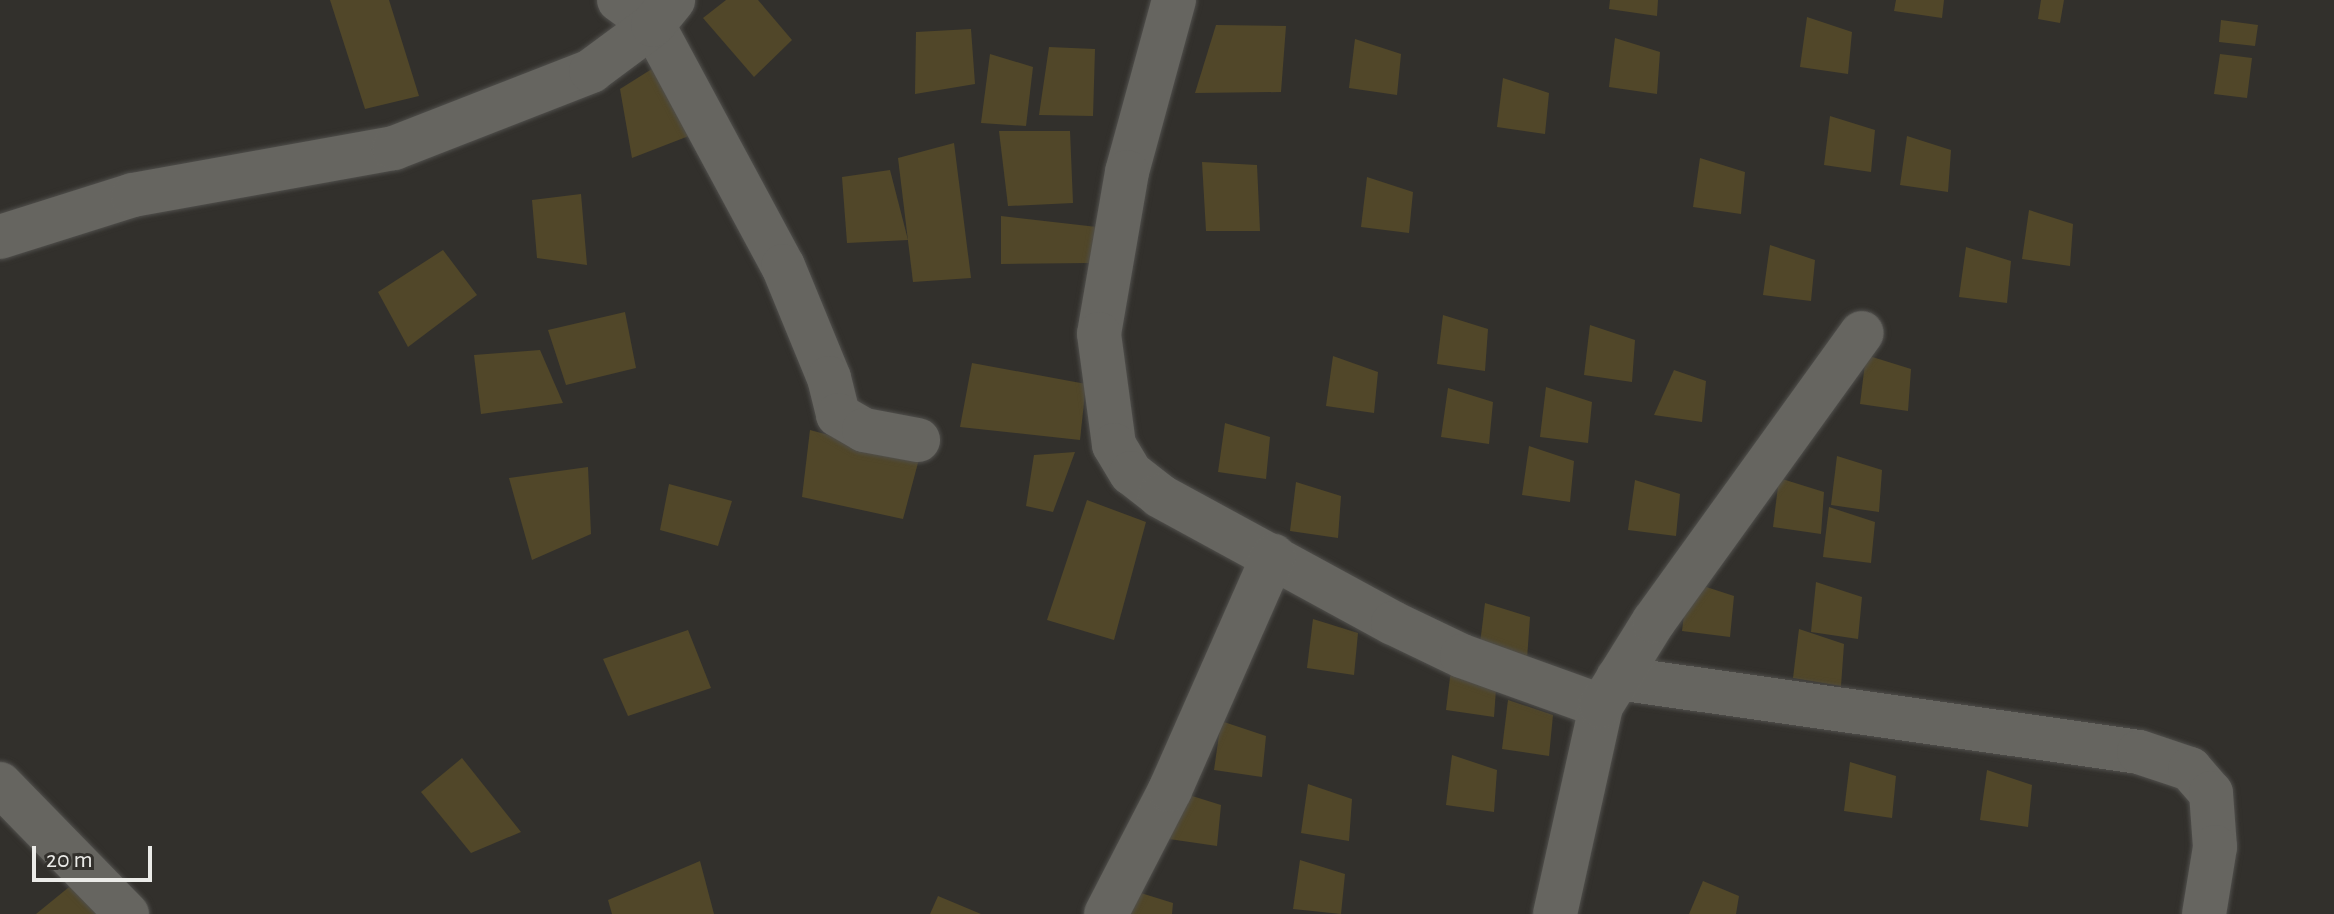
<!DOCTYPE html>
<html>
<head>
<meta charset="utf-8">
<style>
  body { margin:0 }
  #map { position:relative; width:2334px; height:914px; overflow:hidden; background:#32302c; font-family:"Alegreya Sans",sans-serif }
  div>[style] { position:absolute }
  [style*='--x'] { left:calc(var(--x)*1px); top:calc(var(--y)*1px); width:calc(var(--w)*1px); rotate:calc(var(--a)*1deg) }
  .building>* { inset:0; background:#514729 }
  .roads { filter:drop-shadow(0 0 2px #504f4c) drop-shadow(0 0 2px #504f4c) }
  .minor>* { height:44px; margin:-22px; padding:0 22px; transform-origin:22px; border-radius:22px; background:#666560 }
  span { translate:-50% -50%; white-space:nowrap; text-align:center; line-height:1.15; -webkit-text-stroke:6px #32302c; paint-order:stroke }
  .scale { position:absolute; left:32px; top:846px; width:120px; height:36px; box-sizing:border-box; border:4px solid #ebebe8; border-top:0; padding-left:10px; font-size:24px; line-height:28px; white-space:nowrap; color:#ebebe8; -webkit-text-stroke:6px #32302c; paint-order:stroke }
</style>
</head>
<body>
<div id="map">
  <div class="building">
    <div style="clip-path:polygon(330px 0,389px 0,419px 96px,365px 109px)"></div>
    <div style="clip-path:polygon(726px 0,758px 0,792px 40px,754px 77px,703px 18px)"></div>
    <div style="clip-path:polygon(1610px 0,1658px 0,1657px 16px,1609px 9px)"></div>
    <div style="clip-path:polygon(1896px 0,1944px 0,1942px 18px,1894px 11px)"></div>
    <div style="clip-path:polygon(2041px 0,2064px 0,2060px 23px,2038px 19px)"></div>
    <div style="clip-path:polygon(1807px 17px,1852px 32px,1848px 74px,1800px 67px)"></div>
    <div style="clip-path:polygon(2221px 20px,2258px 25px,2255px 46px,2219px 42px)"></div>
    <div style="clip-path:polygon(1216px 25px,1286px 26px,1281px 92px,1195px 93px)"></div>
    <div style="clip-path:polygon(971px 29px,975px 84px,915px 94px,916px 32px)"></div>
    <div style="clip-path:polygon(1615px 38px,1660px 52px,1657px 94px,1609px 87px)"></div>
    <div style="clip-path:polygon(1355px 39px,1401px 54px,1397px 95px,1349px 88px)"></div>
    <div style="clip-path:polygon(1049px 47px,1095px 49px,1093px 116px,1039px 115px)"></div>
    <div style="clip-path:polygon(990px 54px,1033px 67px,1026px 126px,981px 123px)"></div>
    <div style="clip-path:polygon(2220px 54px,2252px 58px,2247px 98px,2214px 94px)"></div>
    <div style="clip-path:polygon(655px 67px,694px 134px,632px 158px,620px 89px)"></div>
    <div style="clip-path:polygon(1503px 78px,1549px 93px,1545px 134px,1497px 127px)"></div>
    <div style="clip-path:polygon(1830px 116px,1875px 130px,1871px 172px,1824px 165px)"></div>
    <div style="clip-path:polygon(999px 131px,1070px 131px,1073px 203px,1008px 206px)"></div>
    <div style="clip-path:polygon(1907px 136px,1951px 150px,1948px 192px,1900px 185px)"></div>
    <div style="clip-path:polygon(954px 143px,971px 278px,913px 282px,898px 158px)"></div>
    <div style="clip-path:polygon(1700px 158px,1745px 172px,1741px 214px,1693px 207px)"></div>
    <div style="clip-path:polygon(1202px 162px,1257px 165px,1260px 231px,1206px 231px)"></div>
    <div style="clip-path:polygon(890px 170px,908px 240px,847px 243px,842px 177px)"></div>
    <div style="clip-path:polygon(1367px 177px,1413px 192px,1409px 233px,1361px 227px)"></div>
    <div style="clip-path:polygon(581px 194px,587px 265px,537px 258px,532px 200px)"></div>
    <div style="clip-path:polygon(2029px 210px,2073px 224px,2070px 266px,2022px 259px)"></div>
    <div style="clip-path:polygon(1001px 216px,1097px 227px,1090px 263px,1001px 264px)"></div>
    <div style="clip-path:polygon(1770px 245px,1815px 260px,1811px 301px,1763px 295px)"></div>
    <div style="clip-path:polygon(1966px 247px,2011px 261px,2007px 303px,1959px 297px)"></div>
    <div style="clip-path:polygon(443px 250px,477px 295px,408px 347px,378px 292px)"></div>
    <div style="clip-path:polygon(625px 312px,636px 368px,566px 385px,548px 330px)"></div>
    <div style="clip-path:polygon(1443px 315px,1488px 329px,1485px 371px,1437px 364px)"></div>
    <div style="clip-path:polygon(1590px 325px,1635px 340px,1632px 382px,1584px 375px)"></div>
    <div style="clip-path:polygon(540px 350px,563px 403px,481px 414px,474px 355px)"></div>
    <div style="clip-path:polygon(1866px 355px,1911px 369px,1908px 411px,1860px 404px)"></div>
    <div style="clip-path:polygon(1333px 356px,1378px 372px,1374px 413px,1326px 406px)"></div>
    <div style="clip-path:polygon(972px 363px,1086px 384px,1080px 440px,960px 427px)"></div>
    <div style="clip-path:polygon(1674px 370px,1706px 381px,1702px 422px,1654px 415px)"></div>
    <div style="clip-path:polygon(1546px 387px,1592px 402px,1588px 443px,1540px 437px)"></div>
    <div style="clip-path:polygon(1448px 388px,1493px 402px,1489px 444px,1441px 437px)"></div>
    <div style="clip-path:polygon(1225px 423px,1270px 437px,1266px 479px,1218px 472px)"></div>
    <div style="clip-path:polygon(810px 430px,919px 459px,903px 519px,802px 497px)"></div>
    <div style="clip-path:polygon(1529px 446px,1574px 461px,1570px 502px,1522px 495px)"></div>
    <div style="clip-path:polygon(1075px 452px,1053px 512px,1026px 506px,1034px 455px)"></div>
    <div style="clip-path:polygon(1837px 456px,1882px 470px,1879px 512px,1831px 505px)"></div>
    <div style="clip-path:polygon(588px 467px,591px 534px,532px 560px,509px 478px)"></div>
    <div style="clip-path:polygon(1779px 478px,1824px 492px,1821px 534px,1773px 527px)"></div>
    <div style="clip-path:polygon(1635px 480px,1680px 494px,1676px 536px,1628px 530px)"></div>
    <div style="clip-path:polygon(1296px 482px,1341px 496px,1338px 538px,1290px 531px)"></div>
    <div style="clip-path:polygon(669px 484px,732px 501px,718px 546px,660px 530px)"></div>
    <div style="clip-path:polygon(1087px 500px,1146px 522px,1114px 640px,1047px 620px)"></div>
    <div style="clip-path:polygon(1829px 507px,1875px 522px,1871px 563px,1823px 557px)"></div>
    <div style="clip-path:polygon(1688px 581px,1734px 596px,1730px 637px,1682px 631px)"></div>
    <div style="clip-path:polygon(1816px 582px,1862px 597px,1858px 639px,1811px 632px)"></div>
    <div style="clip-path:polygon(1485px 603px,1530px 617px,1527px 659px,1479px 652px)"></div>
    <div style="clip-path:polygon(1313px 619px,1358px 633px,1354px 675px,1307px 668px)"></div>
    <div style="clip-path:polygon(1799px 629px,1844px 644px,1841px 686px,1793px 678px)"></div>
    <div style="clip-path:polygon(688px 630px,711px 688px,628px 716px,603px 659px)"></div>
    <div style="clip-path:polygon(1452px 661px,1497px 675px,1494px 717px,1446px 710px)"></div>
    <div style="clip-path:polygon(1508px 700px,1553px 715px,1549px 756px,1502px 749px)"></div>
    <div style="clip-path:polygon(1221px 721px,1266px 736px,1262px 777px,1214px 770px)"></div>
    <div style="clip-path:polygon(1452px 755px,1497px 770px,1494px 812px,1446px 805px)"></div>
    <div style="clip-path:polygon(462px 758px,521px 832px,471px 853px,421px 792px)"></div>
    <div style="clip-path:polygon(1850px 762px,1896px 776px,1892px 818px,1844px 811px)"></div>
    <div style="clip-path:polygon(1987px 770px,2032px 785px,2028px 827px,1980px 820px)"></div>
    <div style="clip-path:polygon(1308px 784px,1352px 799px,1349px 841px,1301px 833px)"></div>
    <div style="clip-path:polygon(1189px 795px,1221px 805px,1217px 846px,1169px 839px)"></div>
    <div style="clip-path:polygon(1300px 860px,1345px 874px,1341px 914px,1293px 909px)"></div>
    <div style="clip-path:polygon(700px 861px,714px 914px,612px 914px,608px 900px)"></div>
    <div style="clip-path:polygon(1703px 881px,1739px 896px,1736px 914px,1689px 914px)"></div>
    <div style="clip-path:polygon(74px 883px,105px 914px,36px 914px)"></div>
    <div style="clip-path:polygon(1128px 889px,1173px 903px,1172px 914px,1124px 914px)"></div>
    <div style="clip-path:polygon(938px 896px,981px 914px,930px 914px)"></div>
  </div>
  <div class="roads">
    <div class="minor">
      <div style="--x:619;--y:0;--w:42;--a:36.3"></div>
      <div style="--x:653;--y:25;--w:274;--a:61.7"></div>
      <div style="--x:783;--y:266;--w:121;--a:67.7"></div>
      <div style="--x:829;--y:378;--w:38;--a:76"></div>
      <div style="--x:838;--y:415;--w:30;--a:30"></div>
      <div style="--x:864;--y:430;--w:55;--a:10.5"></div>
      <div style="--x:1174;--y:0;--w:178;--a:105.3"></div>
      <div style="--x:1127;--y:172;--w:164;--a:99.8"></div>
      <div style="--x:1099;--y:334;--w:112;--a:82.3"></div>
      <div style="--x:1114;--y:445;--w:33;--a:59"></div>
      <div style="--x:1131;--y:473;--w:37;--a:38"></div>
      <div style="--x:1160;--y:496;--w:265;--a:28.6"></div>
      <div style="--x:1393;--y:623;--w:76;--a:25.6"></div>
      <div style="--x:1462;--y:656;--w:148;--a:19.8"></div>
      <div style="--x:0;--y:237;--w:139;--a:-17.5"></div>
      <div style="--x:133;--y:195;--w:265;--a:-10.2"></div>
      <div style="--x:394;--y:148;--w:212;--a:-21.3"></div>
      <div style="--x:591;--y:71;--w:77;--a:-36.6"></div>
      <div style="--x:653;--y:25;--w:32;--a:-51"></div>
      <div style="--x:1618;--y:678;--w:526;--a:8.08"></div>
      <div style="--x:2139;--y:752;--w:54;--a:18.4"></div>
      <div style="--x:2190;--y:769;--w:32;--a:49"></div>
      <div style="--x:2211;--y:793;--w:54;--a:85.8"></div>
      <div style="--x:2215;--y:847;--w:68;--a:99.3"></div>
      <div style="--x:0;--y:784;--w:182;--a:45.7"></div>
      <div style="--x:1106;--y:914;--w:140;--a:-62.7"></div>
      <div style="--x:1170;--y:790;--w:256;--a:-66.2"></div>
      <div style="--x:1555;--y:914;--w:213;--a:-77.5"></div>
      <div style="--x:1601;--y:706;--w:100;--a:-58.1"></div>
      <div style="--x:1654;--y:621;--w:355;--a:-54.2"></div>
    </div>
  </div>
  <div class="scale">20 m</div>
</div>
</body>
</html>
